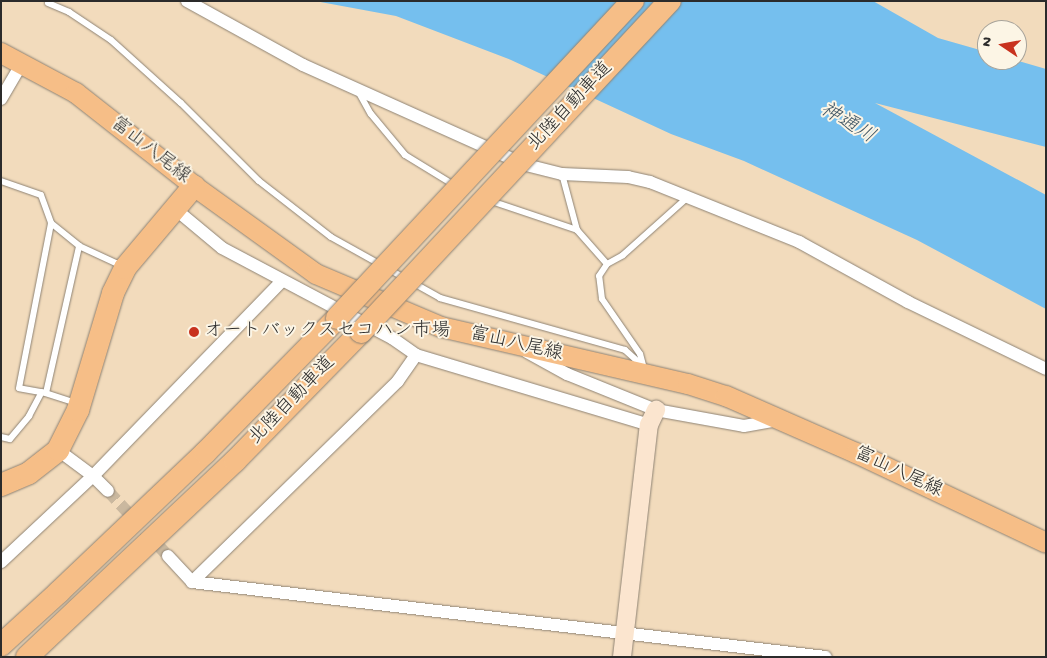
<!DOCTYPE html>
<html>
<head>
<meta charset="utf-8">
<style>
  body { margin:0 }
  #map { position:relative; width:1047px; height:658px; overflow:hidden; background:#f2dbbc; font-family:"Gochi Hand","Klee One",sans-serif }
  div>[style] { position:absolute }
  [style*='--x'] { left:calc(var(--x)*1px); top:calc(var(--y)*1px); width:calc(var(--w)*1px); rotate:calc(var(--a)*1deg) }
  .water>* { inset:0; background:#75bfee }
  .street-tunnel>* { height:12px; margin-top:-6px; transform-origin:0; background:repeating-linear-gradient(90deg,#cab89f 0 12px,transparent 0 18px) }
  .roads { filter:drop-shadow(0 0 1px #8e8374) drop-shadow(0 0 1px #8e8374) }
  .lane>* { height:6px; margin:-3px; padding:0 3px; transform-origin:3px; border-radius:3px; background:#fff }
  .street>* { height:12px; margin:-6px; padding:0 6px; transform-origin:6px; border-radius:6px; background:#fff }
  .secondary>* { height:18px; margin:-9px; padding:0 9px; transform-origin:9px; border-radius:9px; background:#fbe5cf }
  .primary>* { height:20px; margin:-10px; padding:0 10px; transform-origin:10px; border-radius:10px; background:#f6be87 }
  .highway>* { height:22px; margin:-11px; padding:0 11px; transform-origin:11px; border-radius:11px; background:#f6be87 }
  .bridges { filter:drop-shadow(0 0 1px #8e8374) drop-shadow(0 0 1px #8e8374) }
  .highway-bridge>* { height:22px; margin:-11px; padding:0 11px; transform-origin:11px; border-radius:11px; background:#f6be87 }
  .dots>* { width:14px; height:14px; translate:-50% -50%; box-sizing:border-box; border:2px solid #fcf5e5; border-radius:50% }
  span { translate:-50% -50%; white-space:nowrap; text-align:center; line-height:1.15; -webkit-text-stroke:4px #fcf5e5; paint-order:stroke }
  .street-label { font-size:19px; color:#2b2b2b }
  .poi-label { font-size:19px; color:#2b2b2b }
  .left { translate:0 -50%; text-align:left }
  .water-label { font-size:20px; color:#415766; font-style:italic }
  .frame { position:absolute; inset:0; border:2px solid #2b2b2b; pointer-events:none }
  .north { position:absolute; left:977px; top:20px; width:50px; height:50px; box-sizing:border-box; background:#fcf5e5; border:1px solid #a8a49b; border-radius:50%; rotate:282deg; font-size:14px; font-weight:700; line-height:20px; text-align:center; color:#2b2b2b }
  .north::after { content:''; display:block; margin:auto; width:18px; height:22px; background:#c8321e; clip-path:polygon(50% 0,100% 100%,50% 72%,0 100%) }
</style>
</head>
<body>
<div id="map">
  <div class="water">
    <div style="clip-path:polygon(315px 1px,873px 1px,938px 38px,987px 52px,987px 60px,1015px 60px,1046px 69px,1046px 147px,875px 103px,1046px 195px,1046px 309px,917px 240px,744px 161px,671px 134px,511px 60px,396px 16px)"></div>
  </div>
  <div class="street-tunnel">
    <div style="--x:108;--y:491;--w:88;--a:47.3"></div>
  </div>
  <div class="roads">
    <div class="lane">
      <div style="--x:48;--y:3;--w:23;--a:23"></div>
      <div style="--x:69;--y:12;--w:50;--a:33.7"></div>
      <div style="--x:111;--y:40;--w:94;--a:42"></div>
      <div style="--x:181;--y:103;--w:110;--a:45"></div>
      <div style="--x:259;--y:181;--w:91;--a:37.9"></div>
      <div style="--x:331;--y:237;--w:125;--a:29.2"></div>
      <div style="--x:440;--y:298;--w:192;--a:15.7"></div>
      <div style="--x:625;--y:350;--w:24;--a:42"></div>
      <div style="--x:358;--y:91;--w:26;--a:61"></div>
      <div style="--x:371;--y:114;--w:53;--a:50.3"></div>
      <div style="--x:405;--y:155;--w:57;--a:31.5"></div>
      <div style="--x:562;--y:174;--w:58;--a:75"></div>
      <div style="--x:577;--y:230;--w:45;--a:48.6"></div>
      <div style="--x:1;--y:181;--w:42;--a:19.3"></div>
      <div style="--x:41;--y:195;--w:30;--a:70"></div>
      <div style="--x:491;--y:201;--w:91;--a:18.6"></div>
      <div style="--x:643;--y:365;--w:11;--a:-105"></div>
      <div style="--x:640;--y:354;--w:67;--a:-124.6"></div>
      <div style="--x:602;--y:299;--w:23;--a:-97"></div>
      <div style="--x:599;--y:276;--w:14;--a:-56"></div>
      <div style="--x:607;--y:264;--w:18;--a:-29"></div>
      <div style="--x:623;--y:255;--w:89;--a:-41.8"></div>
      <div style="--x:46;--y:393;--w:27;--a:-170"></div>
      <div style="--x:19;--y:388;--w:168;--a:-79"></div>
      <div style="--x:51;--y:223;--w:36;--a:39"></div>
      <div style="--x:79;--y:246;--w:47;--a:24.9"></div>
      <div style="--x:73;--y:402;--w:28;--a:-162"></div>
      <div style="--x:46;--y:393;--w:151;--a:-77.3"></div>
      <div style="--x:1;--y:437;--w:9;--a:13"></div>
      <div style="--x:10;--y:439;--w:30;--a:-50"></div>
      <div style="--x:29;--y:416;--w:27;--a:-62"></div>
    </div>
    <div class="street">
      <div style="--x:187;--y:1;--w:132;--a:28.9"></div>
      <div style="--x:303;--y:65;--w:244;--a:24.2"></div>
      <div style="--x:526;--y:165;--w:37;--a:14"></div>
      <div style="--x:562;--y:174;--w:66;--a:2.6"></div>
      <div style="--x:628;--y:177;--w:23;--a:13"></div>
      <div style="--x:650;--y:182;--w:161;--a:21.9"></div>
      <div style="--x:799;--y:242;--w:124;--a:28.8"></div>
      <div style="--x:908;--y:302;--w:153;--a:25.9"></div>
      <div style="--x:1;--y:99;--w:42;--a:-59.7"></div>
      <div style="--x:174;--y:208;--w:62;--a:39.8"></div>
      <div style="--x:222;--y:248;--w:192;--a:27.9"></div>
      <div style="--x:392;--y:338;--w:29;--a:35"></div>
      <div style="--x:416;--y:355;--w:32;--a:125"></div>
      <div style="--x:398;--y:381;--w:288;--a:135.7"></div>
      <div style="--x:527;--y:352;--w:46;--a:28.8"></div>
      <div style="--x:567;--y:374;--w:96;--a:22"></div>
      <div style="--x:656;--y:410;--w:89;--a:10.3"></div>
      <div style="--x:744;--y:426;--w:34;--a:-10"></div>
      <div style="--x:416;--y:355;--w:243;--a:16.7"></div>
      <div style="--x:58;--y:450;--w:44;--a:36.6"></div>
      <div style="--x:93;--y:476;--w:21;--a:45"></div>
      <div style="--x:168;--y:556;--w:35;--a:47"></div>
      <div style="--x:192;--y:582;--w:638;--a:6.75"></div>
      <div style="--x:1;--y:562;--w:126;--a:-43.1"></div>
      <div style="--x:93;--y:476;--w:272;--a:-45.9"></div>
    </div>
    <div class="secondary">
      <div style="--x:622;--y:657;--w:234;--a:-83.4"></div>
      <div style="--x:649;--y:425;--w:17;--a:-65"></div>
    </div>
    <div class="primary">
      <div style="--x:1;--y:53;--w:85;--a:28.1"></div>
      <div style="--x:76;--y:93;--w:150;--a:38.2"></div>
      <div style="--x:194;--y:186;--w:150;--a:35.8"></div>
      <div style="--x:316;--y:274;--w:136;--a:23"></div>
      <div style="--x:441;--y:327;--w:253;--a:13"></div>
      <div style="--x:688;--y:384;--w:40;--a:18"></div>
      <div style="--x:726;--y:396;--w:142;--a:23.7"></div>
      <div style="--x:856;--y:453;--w:210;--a:25.3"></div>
    </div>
    <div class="highway">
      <div style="--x:1;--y:485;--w:30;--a:-23"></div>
      <div style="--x:29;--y:473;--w:37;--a:-38"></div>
      <div style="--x:58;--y:450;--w:45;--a:-63.4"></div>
      <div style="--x:78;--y:410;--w:122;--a:-73.3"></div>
      <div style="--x:113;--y:293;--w:28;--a:-64"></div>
      <div style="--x:125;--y:268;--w:107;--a:-49.9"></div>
      <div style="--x:1;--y:645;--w:79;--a:-42.4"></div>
      <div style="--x:59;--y:592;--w:202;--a:-43.6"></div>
      <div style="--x:205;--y:453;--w:189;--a:-45.6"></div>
      <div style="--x:27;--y:657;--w:286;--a:-43.3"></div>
      <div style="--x:235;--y:461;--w:180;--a:-45.7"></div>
    </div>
  </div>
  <div class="bridges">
    <div class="highway-bridge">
      <div style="--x:337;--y:318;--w:434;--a:-47"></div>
      <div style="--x:361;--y:332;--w:453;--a:-47"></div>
    </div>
  </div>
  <div class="dots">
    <div style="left:194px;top:332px;background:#c8321e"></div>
  </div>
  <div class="street-label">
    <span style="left:571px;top:107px;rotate:-47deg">北陸自動車道</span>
    <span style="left:150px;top:151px;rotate:38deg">富山八尾線</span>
    <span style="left:516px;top:345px;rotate:13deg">富山八尾線</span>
    <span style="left:293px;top:401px;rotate:-46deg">北陸自動車道</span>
    <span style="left:898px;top:473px;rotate:25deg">富山八尾線</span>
  </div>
  <div class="poi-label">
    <span class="left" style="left:204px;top:332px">オートバックスセコハン市場</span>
  </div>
  <div class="water-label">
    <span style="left:847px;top:124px;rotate:31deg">神通川</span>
  </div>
  <div class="frame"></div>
  <div class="north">N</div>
</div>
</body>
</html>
